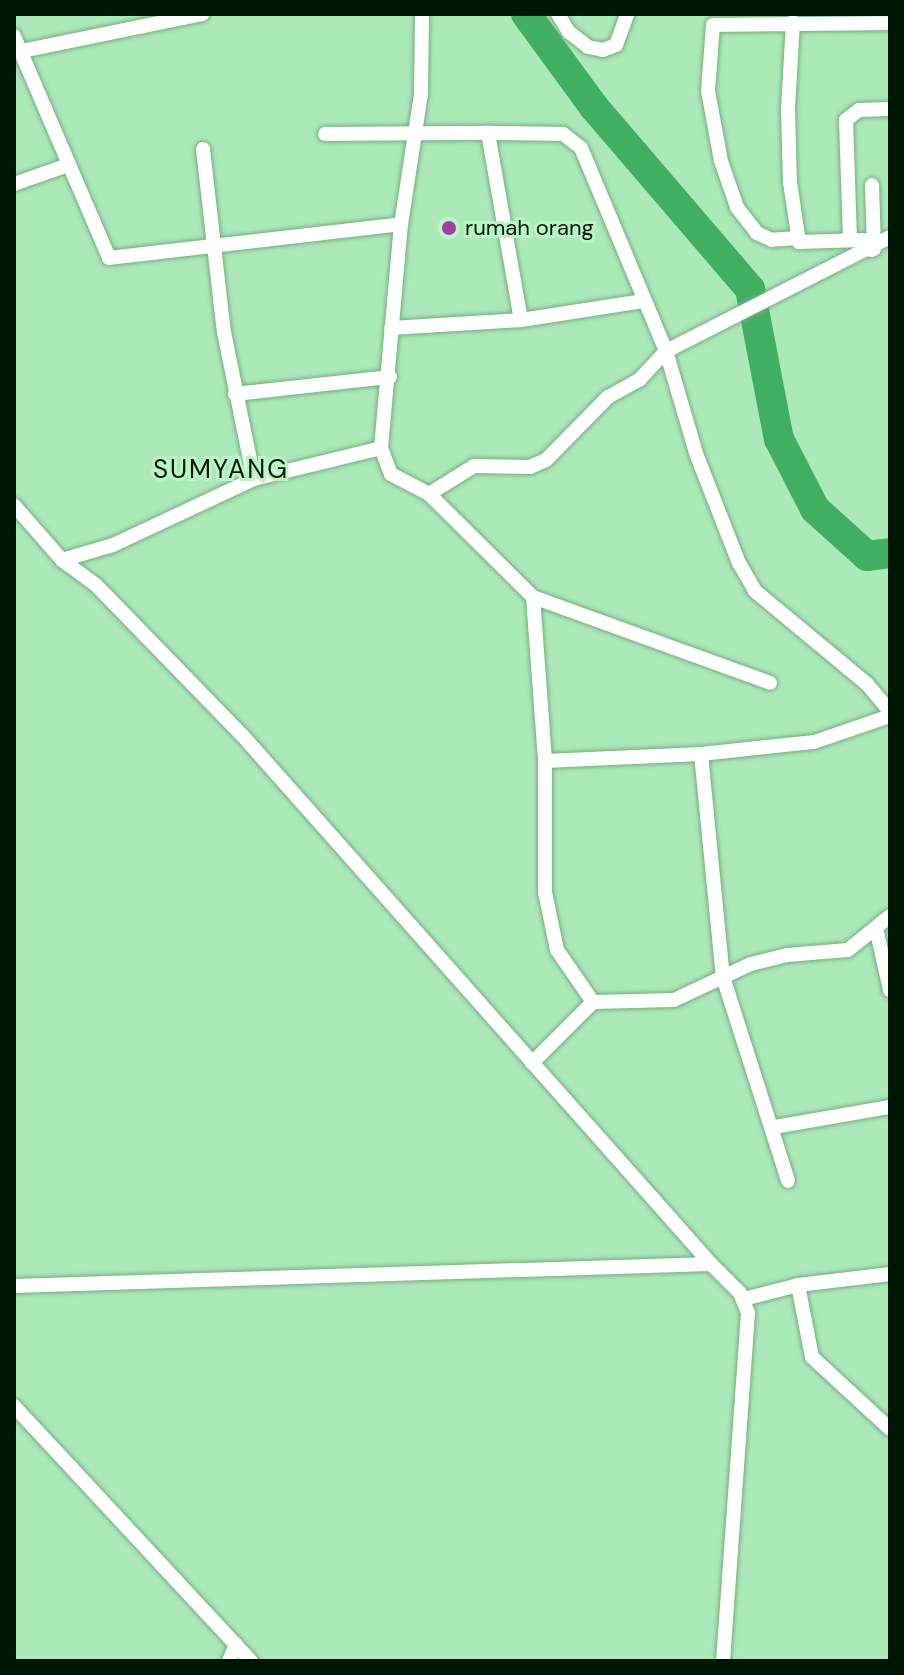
<!DOCTYPE html>
<html>
<head>
<meta charset="utf-8">
<style>
  body { margin:0 }
  #map { position:relative; width:904px; height:1675px; overflow:hidden; background:#ace9b8; font-family:"DM Sans",sans-serif }
  div>[style] { position:absolute }
  [style*='--x'] { left:calc(var(--x)*1px); top:calc(var(--y)*1px); width:calc(var(--w)*1px); rotate:calc(var(--a)*1deg) }
  .river>* { height:30px; margin:-15px; padding:0 15px; transform-origin:15px; border-radius:15px; background:#41af62 }
  .roads { filter:drop-shadow(0 0 2px #74af81) drop-shadow(0 0 2px #74af81) }
  .street>* { height:14px; margin:-7px; padding:0 7px; transform-origin:7px; border-radius:7px; background:#fff }
  .dots>* { width:22px; height:22px; translate:-50% -50%; box-sizing:border-box; border:4px solid #b8f6c5; border-radius:50% }
  span { translate:-50% -50%; white-space:nowrap; text-align:center; line-height:1.15; -webkit-text-stroke:6px #b8f6c5; paint-order:stroke }
  .poi-label { font-size:22px; color:#011605 }
  .left { translate:0 -50%; text-align:left }
  .quarter-label { font-size:26px; color:#011605; letter-spacing:2px }
  .frame { position:absolute; inset:0; border:16px solid #011605; pointer-events:none }
</style>
</head>
<body>
<div id="map">
  <div class="river">
    <div style="--x:526;--y:14;--w:115;--a:53.8"></div>
    <div style="--x:594;--y:107;--w:240;--a:49.4"></div>
    <div style="--x:750;--y:289;--w:153;--a:79.1"></div>
    <div style="--x:779;--y:439;--w:79;--a:62.8"></div>
    <div style="--x:815;--y:509;--w:70;--a:42.1"></div>
    <div style="--x:867;--y:556;--w:23;--a:-7"></div>
  </div>
  <div class="roads">
    <div class="street">
      <div style="--x:422;--y:14;--w:80;--a:90.7"></div>
      <div style="--x:421;--y:94;--w:132;--a:98.7"></div>
      <div style="--x:401;--y:224;--w:225;--a:95.1"></div>
      <div style="--x:381;--y:448;--w:28;--a:69"></div>
      <div style="--x:391;--y:474;--w:43;--a:27.8"></div>
      <div style="--x:429;--y:494;--w:146;--a:44.7"></div>
      <div style="--x:533;--y:597;--w:164;--a:85.8"></div>
      <div style="--x:545;--y:761;--w:131;--a:90"></div>
      <div style="--x:545;--y:892;--w:59;--a:78.3"></div>
      <div style="--x:557;--y:950;--w:63;--a:55.3"></div>
      <div style="--x:558;--y:14;--w:21;--a:59"></div>
      <div style="--x:569;--y:32;--w:24;--a:38"></div>
      <div style="--x:588;--y:47;--w:15;--a:11"></div>
      <div style="--x:603;--y:50;--w:14;--a:-21"></div>
      <div style="--x:616;--y:45;--w:33;--a:-70"></div>
      <div style="--x:793;--y:22;--w:86;--a:93.3"></div>
      <div style="--x:788;--y:108;--w:74;--a:88.5"></div>
      <div style="--x:790;--y:182;--w:61;--a:81.5"></div>
      <div style="--x:799;--y:242;--w:64;--a:-1.8"></div>
      <div style="--x:863;--y:240;--w:13;--a:51"></div>
      <div style="--x:14;--y:36;--w:241;--a:66.8"></div>
      <div style="--x:109;--y:258;--w:294;--a:-6.6"></div>
      <div style="--x:22;--y:51;--w:184;--a:-11.6"></div>
      <div style="--x:325;--y:134;--w:163;--a:-0.4"></div>
      <div style="--x:488;--y:133;--w:190;--a:80"></div>
      <div style="--x:521;--y:320;--w:130;--a:176.5"></div>
      <div style="--x:203;--y:149;--w:184;--a:83.5"></div>
      <div style="--x:224;--y:332;--w:150;--a:78.5"></div>
      <div style="--x:254;--y:479;--w:131;--a:-13.7"></div>
      <div style="--x:14;--y:184;--w:54;--a:-19.4"></div>
      <div style="--x:872;--y:185;--w:64;--a:88.2"></div>
      <div style="--x:890;--y:237;--w:251;--a:153"></div>
      <div style="--x:666;--y:351;--w:109;--a:73.6"></div>
      <div style="--x:697;--y:456;--w:115;--a:68.6"></div>
      <div style="--x:739;--y:563;--w:32;--a:60"></div>
      <div style="--x:755;--y:591;--w:146;--a:39.7"></div>
      <div style="--x:867;--y:684;--w:35;--a:50"></div>
      <div style="--x:798;--y:238;--w:26;--a:176"></div>
      <div style="--x:772;--y:240;--w:17;--a:-155"></div>
      <div style="--x:757;--y:233;--w:33;--a:-128"></div>
      <div style="--x:737;--y:207;--w:49;--a:-109.2"></div>
      <div style="--x:721;--y:161;--w:71;--a:-100.5"></div>
      <div style="--x:708;--y:91;--w:66;--a:-85.7"></div>
      <div style="--x:713;--y:25;--w:177;--a:-0.6"></div>
      <div style="--x:850;--y:240;--w:120;--a:-91.9"></div>
      <div style="--x:846;--y:120;--w:16;--a:-38"></div>
      <div style="--x:859;--y:110;--w:31;--a:-2"></div>
      <div style="--x:521;--y:320;--w:124;--a:-8.8"></div>
      <div style="--x:235;--y:394;--w:156;--a:-6.3"></div>
      <div style="--x:429;--y:494;--w:53;--a:-31.9"></div>
      <div style="--x:474;--y:466;--w:56;--a:1"></div>
      <div style="--x:530;--y:467;--w:17;--a:-24"></div>
      <div style="--x:546;--y:460;--w:88;--a:-45.5"></div>
      <div style="--x:608;--y:397;--w:37;--a:-29"></div>
      <div style="--x:640;--y:379;--w:38;--a:-47"></div>
      <div style="--x:666;--y:351;--w:220;--a:-112.7"></div>
      <div style="--x:581;--y:148;--w:23;--a:-142"></div>
      <div style="--x:563;--y:134;--w:75;--a:-179.2"></div>
      <div style="--x:14;--y:505;--w:73;--a:48.9"></div>
      <div style="--x:62;--y:560;--w:42;--a:36.3"></div>
      <div style="--x:96;--y:585;--w:209;--a:45.8"></div>
      <div style="--x:242;--y:735;--w:707;--a:48.44"></div>
      <div style="--x:62;--y:560;--w:53;--a:-16.4"></div>
      <div style="--x:113;--y:545;--w:156;--a:-25.1"></div>
      <div style="--x:533;--y:597;--w:252;--a:19.9"></div>
      <div style="--x:701;--y:754;--w:224;--a:84.4"></div>
      <div style="--x:723;--y:977;--w:214;--a:72.3"></div>
      <div style="--x:545;--y:761;--w:156;--a:-2.6"></div>
      <div style="--x:701;--y:754;--w:114;--a:-6.1"></div>
      <div style="--x:814;--y:742;--w:80;--a:-18.9"></div>
      <div style="--x:876;--y:928;--w:64;--a:77.3"></div>
      <div style="--x:532;--y:1063;--w:86;--a:-45"></div>
      <div style="--x:593;--y:1002;--w:81;--a:-1.4"></div>
      <div style="--x:674;--y:1000;--w:85;--a:-25.1"></div>
      <div style="--x:751;--y:964;--w:37;--a:-14"></div>
      <div style="--x:787;--y:955;--w:61;--a:-4.7"></div>
      <div style="--x:848;--y:950;--w:54;--a:-39"></div>
      <div style="--x:775;--y:1127;--w:117;--a:-9.9"></div>
      <div style="--x:798;--y:1285;--w:73;--a:79"></div>
      <div style="--x:812;--y:1357;--w:106;--a:42.7"></div>
      <div style="--x:14;--y:1286;--w:697;--a:-1.81"></div>
      <div style="--x:711;--y:1264;--w:41;--a:45"></div>
      <div style="--x:740;--y:1293;--w:22;--a:68"></div>
      <div style="--x:748;--y:1313;--w:349;--a:94.1"></div>
      <div style="--x:744;--y:1299;--w:56;--a:-14.5"></div>
      <div style="--x:798;--y:1285;--w:93;--a:-6.8"></div>
      <div style="--x:14;--y:1406;--w:348;--a:47.1"></div>
      <div style="--x:229;--y:1661;--w:18;--a:-68"></div>
    </div>
  </div>
  <div class="dots">
    <div style="left:449px;top:228px;background:#a63ea0"></div>
  </div>
  <div class="poi-label">
    <span class="left" style="left:465px;top:228px">rumah orang</span>
  </div>
  <div class="quarter-label">
    <span style="left:221px;top:470px">SUMYANG</span>
  </div>
  <div class="frame"></div>
</div>
</body>
</html>
